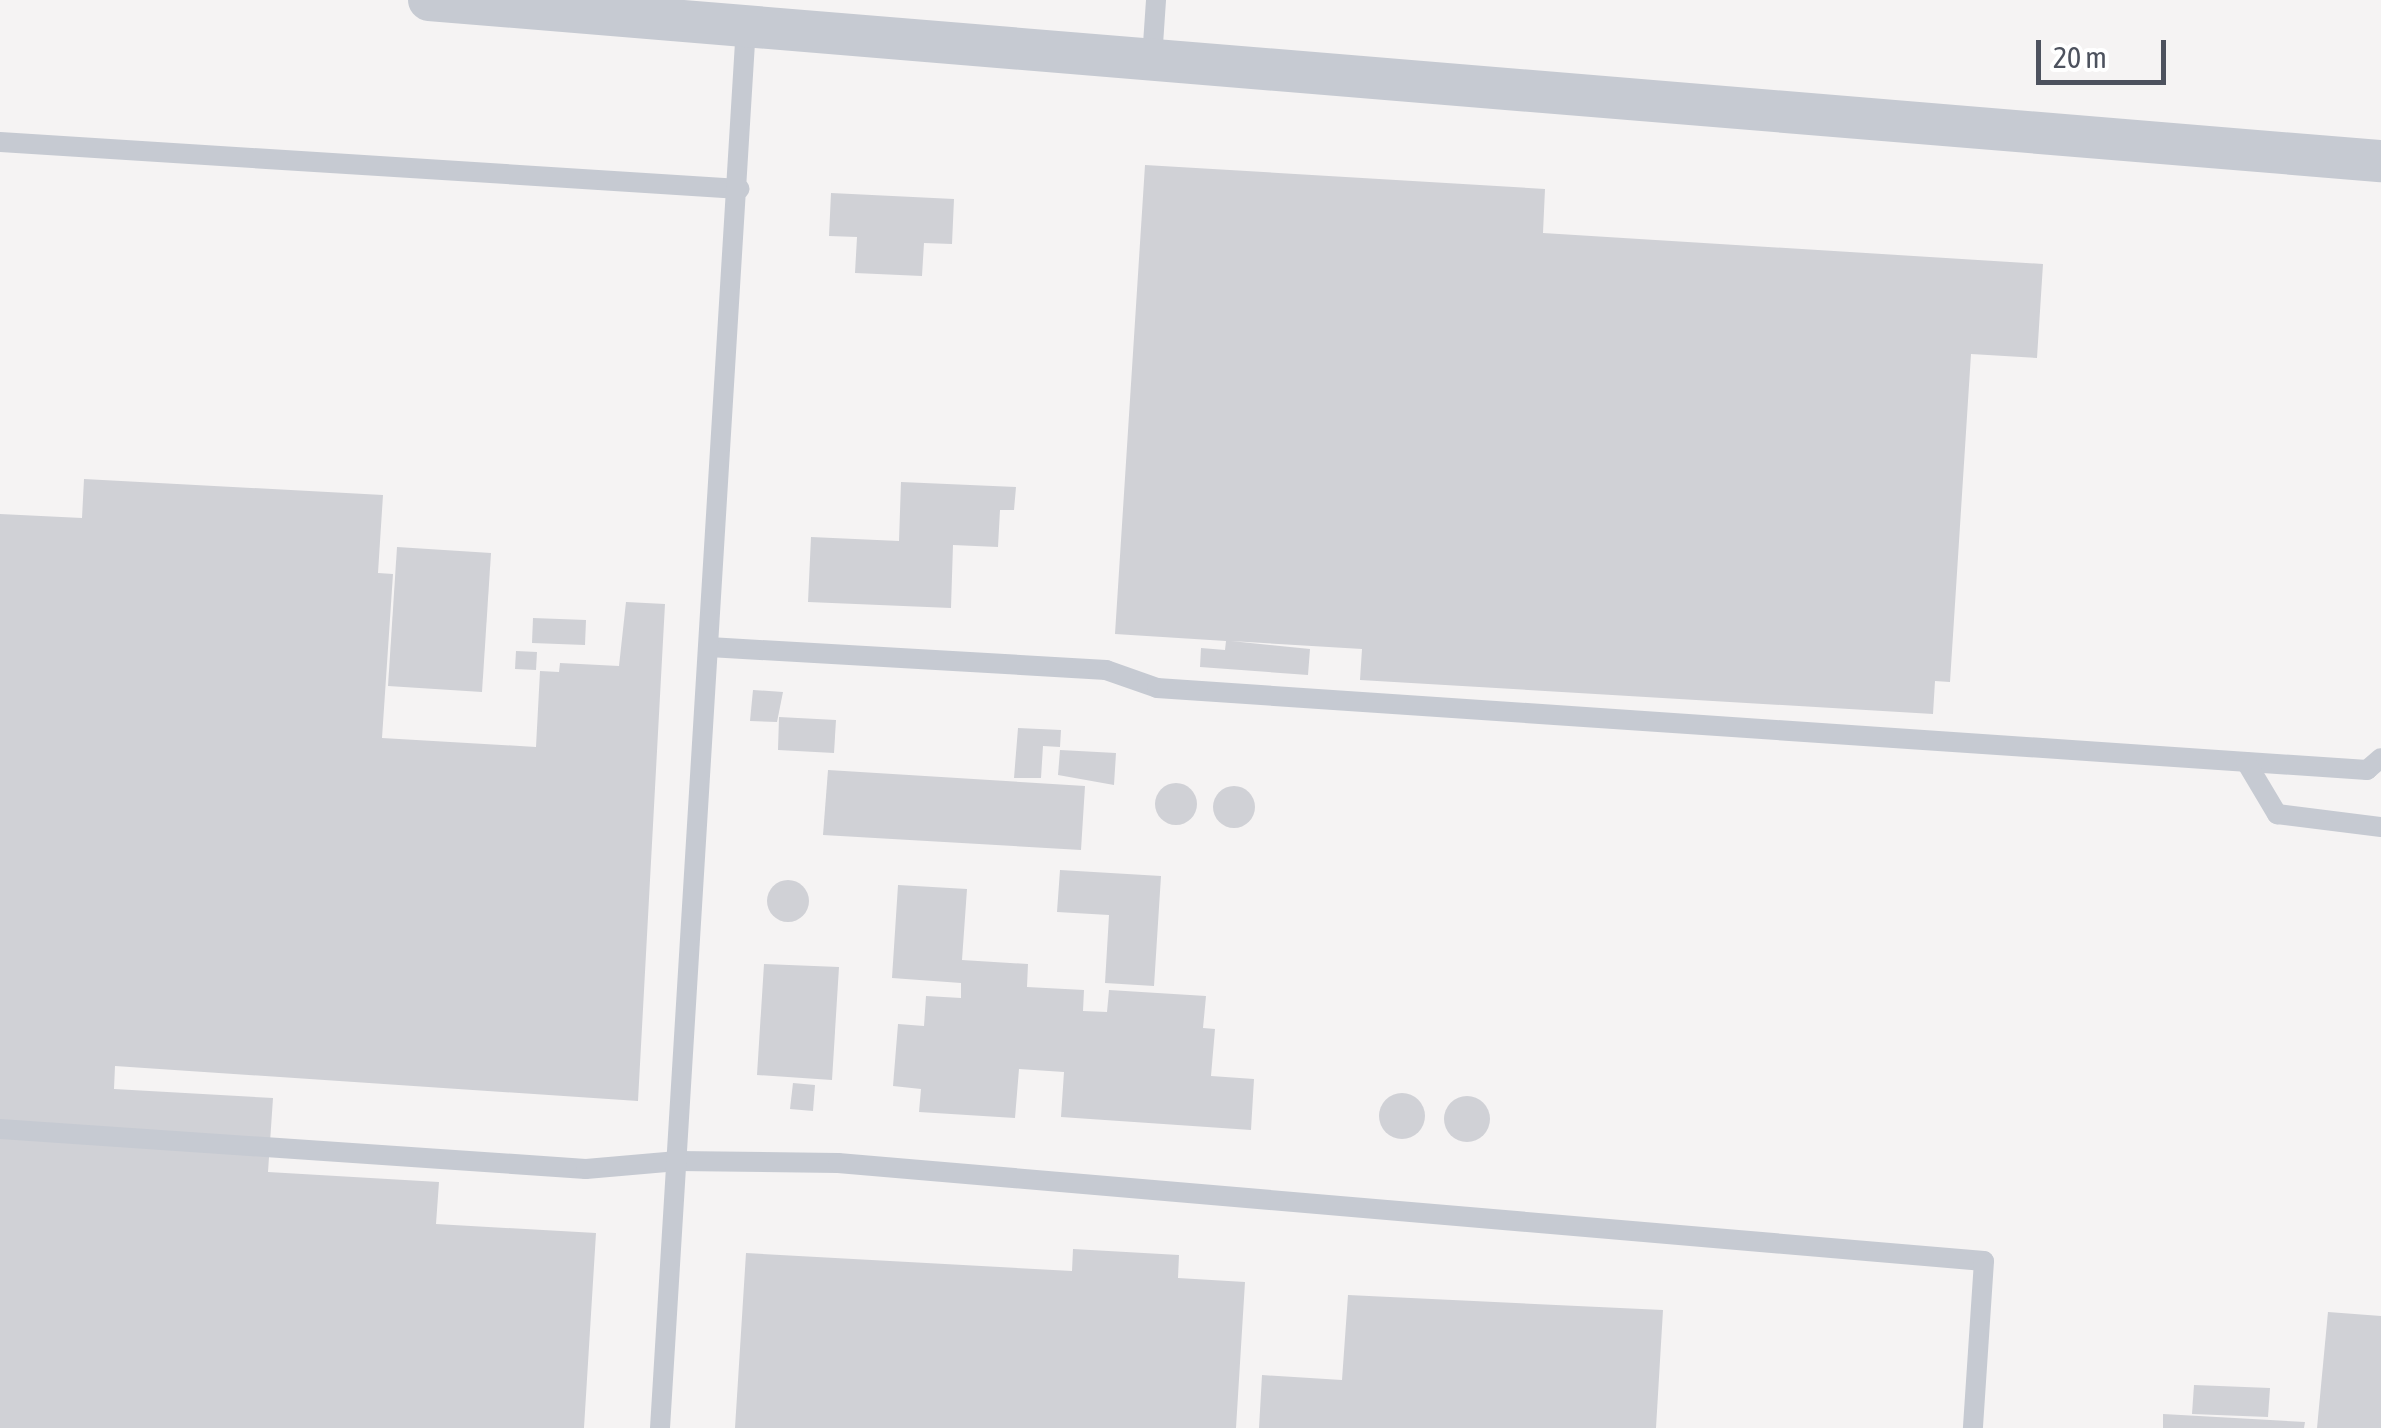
<!DOCTYPE html>
<html>
<head>
<meta charset="utf-8">
<style>
  body { margin:0 }
  #map { position:relative; width:2381px; height:1428px; overflow:hidden; background:#f5f3f3; font-family:"Asap Condensed",sans-serif }
  div>[style] { position:absolute }
  [style*='--x'] { left:calc(var(--x)*1px); top:calc(var(--y)*1px); width:calc(var(--w)*1px); rotate:calc(var(--a)*1deg) }
  .building>* { inset:0; background:#d0d1d6 }
  .round { border-radius:50% }
  .lane>* { height:20px; margin:-10px; padding:0 10px; transform-origin:10px; border-radius:10px; background:#c6cad2 }
  .street>* { height:42px; margin:-21px; padding:0 21px; transform-origin:21px; border-radius:21px; background:#c6cad2 }
  span { translate:-50% -50%; white-space:nowrap; text-align:center; line-height:1.15; -webkit-text-stroke:10px #fff; paint-order:stroke }
  .scale { position:absolute; left:2036px; top:40px; width:130px; height:45px; box-sizing:border-box; border:5px solid #4d525e; border-top:0; padding-left:12px; font-size:30px; line-height:35px; white-space:nowrap; color:#4d525e; -webkit-text-stroke:8px #fff; paint-order:stroke }
</style>
</head>
<body>
<div id="map">
  <div class="building">
    <div style="clip-path:polygon(1145px 165px,1545px 189px,1543px 233px,2043px 264px,2037px 358px,1971px 354px,1950px 682px,1935px 681px,1933px 714px,1360px 680px,1362px 649px,1231px 641px,1310px 649px,1308px 675px,1200px 667px,1201px 648px,1225px 650px,1226px 641px,1115px 634px)"></div>
    <div style="clip-path:polygon(831px 193px,954px 199px,952px 244px,924px 243px,922px 276px,855px 273px,857px 237px,829px 236px)"></div>
    <div style="clip-path:polygon(84px 479px,383px 495px,378px 573px,393px 574px,382px 738px,536px 747px,540px 671px,559px 672px,560px 663px,619px 666px,626px 602px,665px 604px,638px 1101px,115px 1066px,114px 1089px,273px 1098px,268px 1172px,439px 1182px,436px 1224px,596px 1233px,584px 1428px,0 1428px,0 514px,82px 518px)"></div>
    <div style="clip-path:polygon(901px 482px,1016px 487px,1014px 510px,1000px 510px,998px 547px,953px 545px,951px 608px,808px 602px,811px 537px,899px 541px)"></div>
    <div style="clip-path:polygon(397px 547px,491px 553px,482px 692px,388px 686px)"></div>
    <div style="clip-path:polygon(533px 618px,586px 620px,585px 645px,532px 643px)"></div>
    <div style="clip-path:polygon(516px 651px,537px 652px,536px 670px,515px 669px)"></div>
    <div style="clip-path:polygon(753px 690px,783px 692px,777px 722px,750px 721px)"></div>
    <div style="clip-path:polygon(779px 717px,836px 720px,834px 753px,778px 750px)"></div>
    <div style="clip-path:polygon(1018px 728px,1061px 730px,1060px 747px,1043px 746px,1041px 778px,1014px 778px)"></div>
    <div style="clip-path:polygon(1060px 750px,1116px 753px,1114px 785px,1058px 775px)"></div>
    <div style="clip-path:polygon(828px 770px,1085px 786px,1081px 850px,823px 835px)"></div>
    <div class="round" style="left:1155px;top:783px;width:42px;height:42px"></div>
    <div class="round" style="left:1213px;top:786px;width:42px;height:42px"></div>
    <div style="clip-path:polygon(1060px 870px,1161px 876px,1154px 986px,1105px 983px,1109px 915px,1057px 912px)"></div>
    <div class="round" style="left:767px;top:880px;width:42px;height:42px"></div>
    <div style="clip-path:polygon(898px 885px,967px 889px,962px 960px,1028px 964px,1027px 987px,1084px 990px,1083px 1011px,1107px 1012px,1109px 990px,1206px 996px,1203px 1028px,1215px 1029px,1211px 1076px,1254px 1079px,1251px 1130px,1061px 1117px,1064px 1072px,1019px 1069px,1015px 1118px,919px 1112px,921px 1089px,893px 1086px,898px 1024px,924px 1026px,926px 996px,961px 998px,961px 983px,892px 978px)"></div>
    <div style="clip-path:polygon(764px 964px,839px 967px,832px 1080px,757px 1075px)"></div>
    <div style="clip-path:polygon(793px 1083px,815px 1085px,813px 1111px,790px 1109px)"></div>
    <div class="round" style="left:1379px;top:1093px;width:46px;height:46px"></div>
    <div class="round" style="left:1444px;top:1096px;width:46px;height:46px"></div>
    <div style="clip-path:polygon(1073px 1249px,1179px 1255px,1178px 1278px,1245px 1282px,1236px 1428px,735px 1428px,746px 1253px,1072px 1271px)"></div>
    <div style="clip-path:polygon(1348px 1295px,1663px 1310px,1656px 1428px,1259px 1428px,1262px 1375px,1342px 1380px)"></div>
    <div style="clip-path:polygon(2328px 1312px,2381px 1316px,2381px 1428px,2317px 1428px)"></div>
    <div style="clip-path:polygon(2194px 1385px,2270px 1388px,2268px 1417px,2192px 1414px)"></div>
    <div style="clip-path:polygon(2163px 1414px,2305px 1422px,2304px 1428px,2163px 1428px)"></div>
  </div>
  <div class="lane">
    <div style="--x:1152;--y:59;--w:59;--a:-86.1"></div>
    <div style="--x:0;--y:142;--w:741;--a:3.63"></div>
    <div style="--x:709;--y:647;--w:398;--a:3.3"></div>
    <div style="--x:1106;--y:670;--w:54;--a:19.4"></div>
    <div style="--x:1157;--y:688;--w:1213;--a:3.88"></div>
    <div style="--x:2367;--y:770;--w:18;--a:-41"></div>
    <div style="--x:2246;--y:762;--w:61;--a:59.2"></div>
    <div style="--x:2277;--y:814;--w:105;--a:7.1"></div>
    <div style="--x:0;--y:1129;--w:587;--a:3.9"></div>
    <div style="--x:586;--y:1169;--w:92;--a:-5"></div>
    <div style="--x:678;--y:1161;--w:160;--a:0.7"></div>
    <div style="--x:838;--y:1163;--w:1150;--a:4.89"></div>
    <div style="--x:1984;--y:1261;--w:167;--a:93.8"></div>
    <div style="--x:660;--y:1428;--w:1406;--a:-86.49"></div>
  </div>
  <div class="street">
    <div style="--x:429;--y:0;--w:1959;--a:4.72"></div>
  </div>
  <div class="scale">20 m</div>
</div>
</body>
</html>
